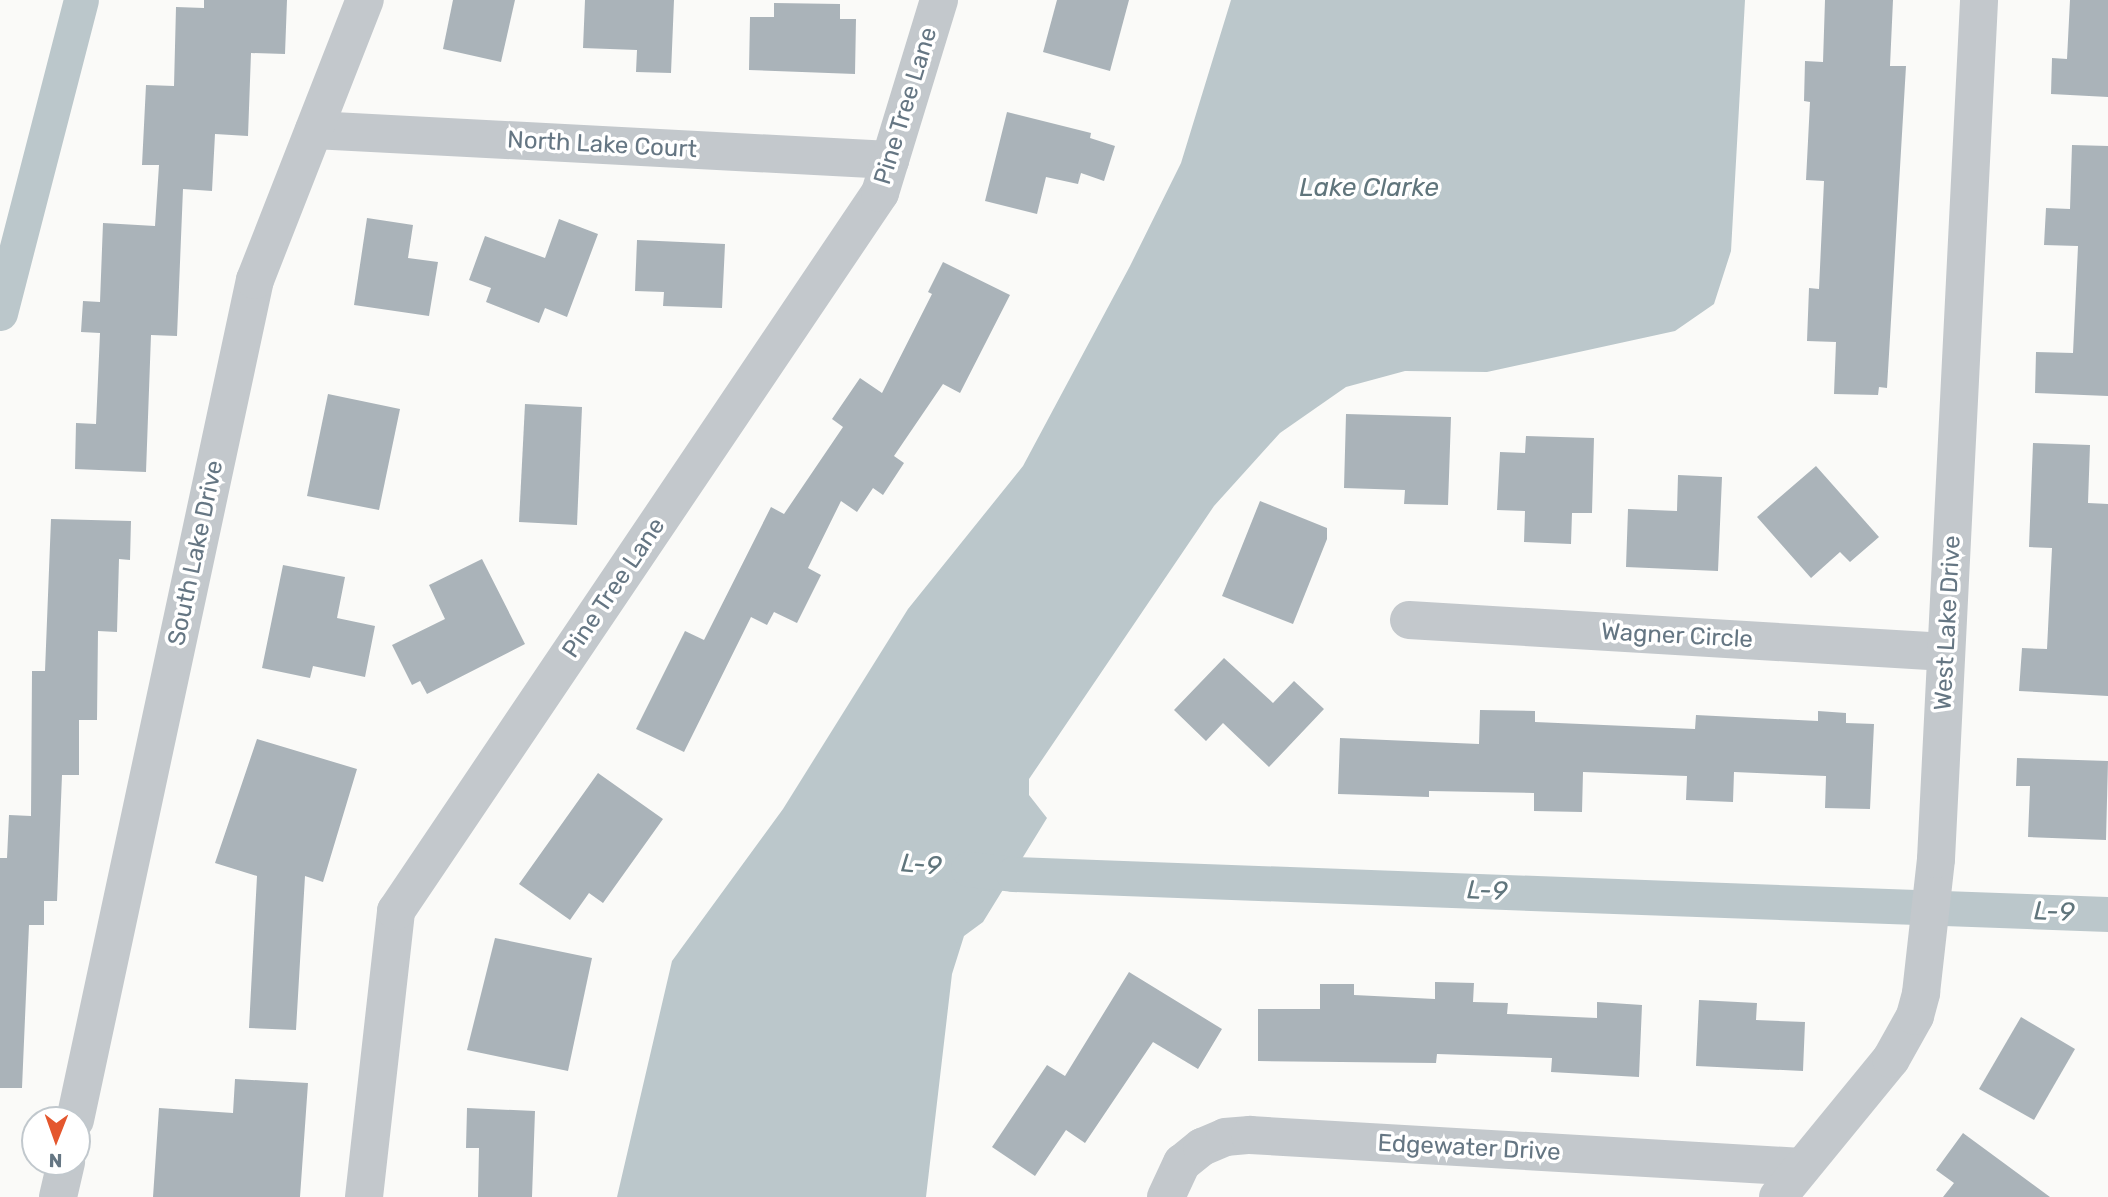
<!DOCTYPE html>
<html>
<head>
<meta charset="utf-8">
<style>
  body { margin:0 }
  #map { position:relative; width:2108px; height:1197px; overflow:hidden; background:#fafaf8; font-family:Rubik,sans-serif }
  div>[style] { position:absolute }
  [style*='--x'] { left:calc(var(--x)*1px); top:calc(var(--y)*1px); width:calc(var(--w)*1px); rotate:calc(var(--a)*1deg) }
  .water>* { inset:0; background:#bbc7cb }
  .canal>* { height:35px; margin:-17.5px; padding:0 17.5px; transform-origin:17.5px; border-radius:17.5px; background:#bbc7cb }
  .building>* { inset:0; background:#aab3b9 }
  .minor>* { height:38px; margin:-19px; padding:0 19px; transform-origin:19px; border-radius:19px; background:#c3c8cc }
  span { translate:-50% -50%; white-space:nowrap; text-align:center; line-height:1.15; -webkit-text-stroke:7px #fff; paint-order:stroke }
  .street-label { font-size:24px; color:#657683 }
  .water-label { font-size:26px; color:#60757c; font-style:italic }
  .north { position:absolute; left:21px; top:1106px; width:70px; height:70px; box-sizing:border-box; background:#fff; border:2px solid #c1c8cd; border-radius:50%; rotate:181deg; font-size:19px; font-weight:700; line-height:28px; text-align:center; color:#657683 }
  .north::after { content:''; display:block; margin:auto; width:24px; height:32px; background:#e4572e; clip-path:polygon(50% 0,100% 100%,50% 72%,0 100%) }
</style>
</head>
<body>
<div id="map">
  <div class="water">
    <div style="clip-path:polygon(1231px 0,1745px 0,1731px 251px,1714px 304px,1675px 331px,1487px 372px,1405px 371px,1346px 387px,1280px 433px,1214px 506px,1029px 779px,1029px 795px,1047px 818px,983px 922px,964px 936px,952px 974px,926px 1197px,617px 1197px,672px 961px,783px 809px,908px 609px,1023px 466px,1130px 266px,1181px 163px)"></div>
  </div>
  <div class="canal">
    <div style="--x:0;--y:313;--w:323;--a:-75.5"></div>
    <div style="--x:968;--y:869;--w:45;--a:6.3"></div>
    <div style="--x:1013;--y:874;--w:1096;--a:2.09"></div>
  </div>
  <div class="building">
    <div style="clip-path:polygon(204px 0,287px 0,285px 54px,251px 53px,248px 136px,215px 134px,212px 191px,183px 189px,177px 336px,151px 335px,146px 472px,75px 469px,76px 423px,96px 424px,100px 333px,81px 332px,83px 301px,100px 302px,103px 223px,155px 226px,159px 165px,142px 165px,146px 85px,174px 86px,176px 7px,204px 8px)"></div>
    <div style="clip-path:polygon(453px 0,515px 0,501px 62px,443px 49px)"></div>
    <div style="clip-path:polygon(585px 0,674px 0,671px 73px,636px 72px,637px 50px,583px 48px)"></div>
    <div style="clip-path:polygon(1057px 0,1129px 0,1110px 71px,1043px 52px)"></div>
    <div style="clip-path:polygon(1825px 0,1893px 0,1890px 66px,1906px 66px,1887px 388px,1879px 387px,1878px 395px,1834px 394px,1836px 342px,1807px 341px,1809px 288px,1819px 289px,1824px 181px,1806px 180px,1810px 102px,1804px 101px,1805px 61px,1823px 62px)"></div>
    <div style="clip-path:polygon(2070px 0,2108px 0,2108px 97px,2051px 94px,2052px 58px,2067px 59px)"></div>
    <div style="clip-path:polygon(774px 3px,840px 4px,840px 19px,856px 19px,855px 74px,749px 70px,750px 17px,774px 17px)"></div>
    <div style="clip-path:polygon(1007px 112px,1091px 133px,1090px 138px,1115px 146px,1104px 181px,1081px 173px,1078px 184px,1046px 177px,1037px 214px,985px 201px)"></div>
    <div style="clip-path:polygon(2072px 145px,2108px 146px,2108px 396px,2035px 393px,2036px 352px,2073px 353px,2078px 246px,2044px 245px,2046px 208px,2070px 209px)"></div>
    <div style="clip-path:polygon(367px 218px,413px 225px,408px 258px,438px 262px,429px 316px,354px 305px)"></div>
    <div style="clip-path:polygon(559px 219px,598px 234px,567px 317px,545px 308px,539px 323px,486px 302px,491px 288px,469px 280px,485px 236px,545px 258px)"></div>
    <div style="clip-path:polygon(637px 240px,725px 244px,722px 308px,663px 306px,664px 292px,635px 291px)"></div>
    <div style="clip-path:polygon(943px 262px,1010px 295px,960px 393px,943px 384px,894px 456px,904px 463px,883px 495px,873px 488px,857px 512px,841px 501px,808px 568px,821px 575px,797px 623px,774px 612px,767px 625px,751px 617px,684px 752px,636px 729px,685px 631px,704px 640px,771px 507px,784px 514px,843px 427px,832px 419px,860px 378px,882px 393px,932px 294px,928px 292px)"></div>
    <div style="clip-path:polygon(328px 394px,400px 409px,379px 510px,307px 496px)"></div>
    <div style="clip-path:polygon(525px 404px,582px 407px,577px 525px,519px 522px)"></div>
    <div style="clip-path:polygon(1346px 414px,1451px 417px,1448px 505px,1404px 504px,1405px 490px,1344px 488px)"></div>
    <div style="clip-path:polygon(1526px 436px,1594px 438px,1592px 513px,1572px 513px,1571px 544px,1524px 542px,1525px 511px,1497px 510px,1500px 452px,1525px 453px)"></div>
    <div style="clip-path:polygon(2033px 443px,2090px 445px,2088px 503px,2108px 504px,2108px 696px,2019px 691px,2022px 648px,2047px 649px,2052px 548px,2029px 547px)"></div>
    <div style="clip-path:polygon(1816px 466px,1879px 537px,1850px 562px,1840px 552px,1811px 578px,1757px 517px)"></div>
    <div style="clip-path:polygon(1678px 475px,1722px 477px,1718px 571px,1626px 567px,1628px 509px,1677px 511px)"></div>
    <div style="clip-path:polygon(1260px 501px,1327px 528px,1327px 539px,1293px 624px,1222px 596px)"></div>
    <div style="clip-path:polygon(51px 519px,131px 521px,130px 560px,119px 559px,117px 632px,98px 631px,97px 720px,79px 720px,79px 775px,62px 775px,57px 901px,44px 901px,44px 925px,29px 925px,22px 1088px,0 1088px,0 858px,7px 858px,9px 815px,31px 816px,32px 671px,45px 671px)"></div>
    <div style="clip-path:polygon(482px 559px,525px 644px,427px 694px,420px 681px,412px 685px,392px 645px,445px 619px,429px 585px)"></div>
    <div style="clip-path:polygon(283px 565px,345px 577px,337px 618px,375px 626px,365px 677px,313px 666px,310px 678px,262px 668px)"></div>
    <div style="clip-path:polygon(1224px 658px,1273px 703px,1294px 681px,1324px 709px,1269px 767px,1223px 723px,1206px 741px,1174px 710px)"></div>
    <div style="clip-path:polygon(1480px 710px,1535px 711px,1535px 722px,1695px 729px,1696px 715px,1818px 721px,1818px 711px,1846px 713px,1846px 723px,1874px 724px,1870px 809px,1825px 808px,1826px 776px,1734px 772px,1733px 802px,1686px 800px,1687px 776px,1583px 772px,1582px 812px,1534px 811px,1534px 793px,1429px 791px,1429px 797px,1338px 794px,1340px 738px,1479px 744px)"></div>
    <div style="clip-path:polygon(257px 739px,357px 769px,323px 882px,305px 876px,296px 1030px,249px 1028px,257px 876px,215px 863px)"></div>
    <div style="clip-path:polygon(2017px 758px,2108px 761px,2106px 840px,2028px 837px,2030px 786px,2016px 786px)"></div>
    <div style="clip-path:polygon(598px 773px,663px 819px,603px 903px,589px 893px,570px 920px,519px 884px)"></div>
    <div style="clip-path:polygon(495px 938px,592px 958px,568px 1071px,467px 1050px)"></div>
    <div style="clip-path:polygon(1129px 972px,1222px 1029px,1198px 1069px,1153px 1042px,1085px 1143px,1066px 1130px,1035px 1176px,992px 1147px,1047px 1065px,1065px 1076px)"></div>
    <div style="clip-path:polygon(1435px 982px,1474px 983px,1473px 1002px,1508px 1003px,1507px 1014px,1597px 1018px,1597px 1002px,1642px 1005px,1639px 1077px,1551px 1072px,1552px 1058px,1437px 1054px,1436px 1063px,1258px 1061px,1258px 1009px,1320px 1009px,1320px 984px,1354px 984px,1354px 995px,1435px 999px)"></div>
    <div style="clip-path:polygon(1699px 1000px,1757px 1003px,1756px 1020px,1805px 1022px,1803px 1071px,1696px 1066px)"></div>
    <div style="clip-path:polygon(2021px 1017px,2075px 1049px,2034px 1120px,1979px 1089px)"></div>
    <div style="clip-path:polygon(235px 1079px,308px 1083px,300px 1197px,153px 1197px,159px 1108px,233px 1113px)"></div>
    <div style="clip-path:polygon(467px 1108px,535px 1111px,532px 1197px,478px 1197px,479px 1148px,466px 1148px)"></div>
    <div style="clip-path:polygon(1963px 1133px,2050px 1197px,1943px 1197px,1954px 1183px,1936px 1170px)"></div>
  </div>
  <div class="minor">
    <div style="--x:314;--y:130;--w:577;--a:2.98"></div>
    <div style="--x:1409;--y:620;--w:538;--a:3.41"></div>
    <div style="--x:75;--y:1120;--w:859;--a:-77.91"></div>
    <div style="--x:255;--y:280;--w:301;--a:-68.6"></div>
    <div style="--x:58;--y:1197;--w:36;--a:-77"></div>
    <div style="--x:364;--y:1197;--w:288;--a:-83.6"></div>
    <div style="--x:396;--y:911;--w:866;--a:-56.02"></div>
    <div style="--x:880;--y:193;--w:202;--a:-73"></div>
    <div style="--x:1166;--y:1197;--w:38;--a:-65"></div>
    <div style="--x:1182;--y:1163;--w:26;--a:-39"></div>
    <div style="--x:1202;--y:1147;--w:25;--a:-23"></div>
    <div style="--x:1225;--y:1137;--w:25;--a:-5"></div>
    <div style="--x:1250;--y:1135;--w:553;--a:3.32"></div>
    <div style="--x:1778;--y:1197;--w:178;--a:-50.7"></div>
    <div style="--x:1891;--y:1059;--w:49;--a:-60.8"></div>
    <div style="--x:1915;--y:1016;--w:24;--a:-75"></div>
    <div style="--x:1921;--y:993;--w:135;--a:-83.6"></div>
    <div style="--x:1936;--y:859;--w:860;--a:-87.13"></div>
  </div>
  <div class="street-label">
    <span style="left:906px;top:106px;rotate:-73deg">Pine Tree Lane</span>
    <span style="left:602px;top:145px;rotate:3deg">North Lake Court</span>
    <span style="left:196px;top:553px;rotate:-78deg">South Lake Drive</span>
    <span style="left:614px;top:588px;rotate:-56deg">Pine Tree Lane</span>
    <span style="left:1948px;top:623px;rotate:-87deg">West Lake Drive</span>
    <span style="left:1677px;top:636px;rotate:3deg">Wagner Circle</span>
    <span style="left:1469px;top:1148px;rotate:3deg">Edgewater Drive</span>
  </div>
  <div class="water-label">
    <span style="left:1369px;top:188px">Lake Clarke</span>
    <span style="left:921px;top:865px;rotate:5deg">L-9</span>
    <span style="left:1487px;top:891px;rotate:2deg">L-9</span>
    <span style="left:2054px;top:912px;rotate:2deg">L-9</span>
  </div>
  <div class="north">N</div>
</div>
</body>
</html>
